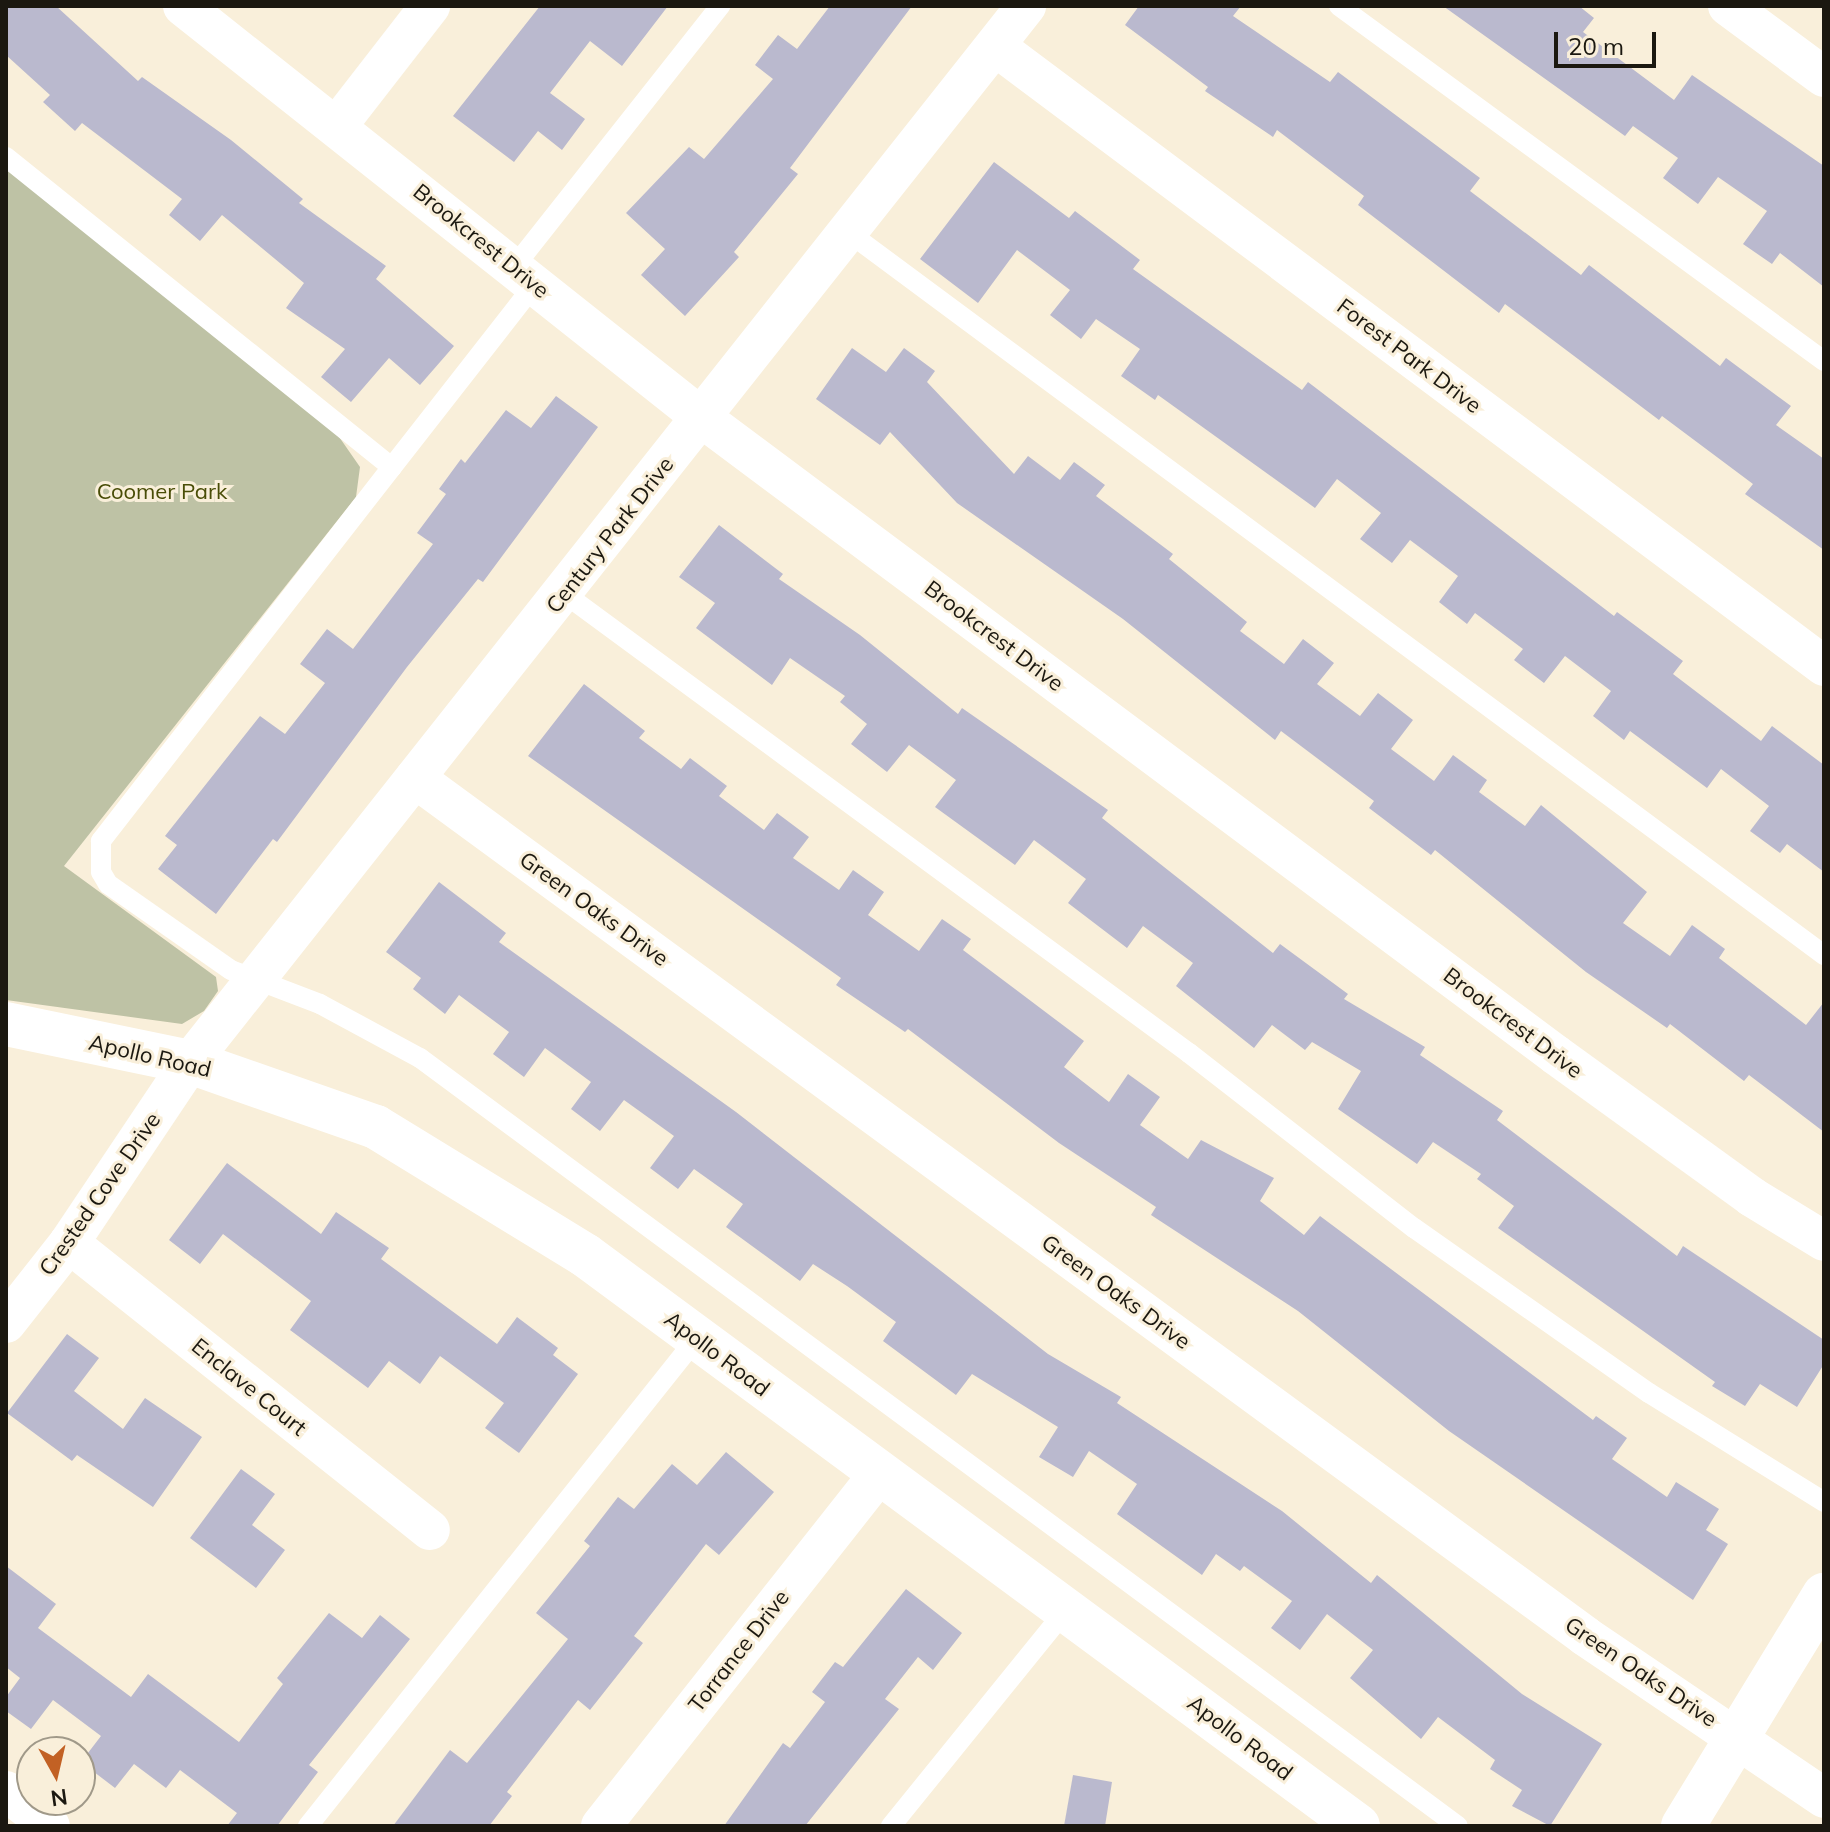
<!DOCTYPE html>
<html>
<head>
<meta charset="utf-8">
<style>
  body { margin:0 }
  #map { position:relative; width:1830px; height:1832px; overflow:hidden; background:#f9efda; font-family:Mulish,sans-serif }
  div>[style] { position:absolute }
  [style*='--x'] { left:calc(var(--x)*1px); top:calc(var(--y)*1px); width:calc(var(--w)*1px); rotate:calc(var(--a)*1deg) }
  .green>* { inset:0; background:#bec2a5 }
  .building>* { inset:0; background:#bab9ce }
  .lane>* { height:20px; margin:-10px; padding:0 10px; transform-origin:10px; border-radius:10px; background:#fff }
  .street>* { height:40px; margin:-20px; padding:0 20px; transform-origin:20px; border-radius:20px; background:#fff }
  .secondary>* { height:44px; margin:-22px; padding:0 22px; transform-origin:22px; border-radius:22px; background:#fff }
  span { translate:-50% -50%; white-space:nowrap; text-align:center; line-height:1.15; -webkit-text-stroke:6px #f9efda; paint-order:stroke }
  .street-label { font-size:22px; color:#1b1810 }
  .park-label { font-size:22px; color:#494d07 }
  .frame { position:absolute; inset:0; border:8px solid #1b1810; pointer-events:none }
  .north { position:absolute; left:16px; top:1736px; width:80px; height:80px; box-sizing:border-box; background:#f9efda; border:2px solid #a09989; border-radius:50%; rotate:172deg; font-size:22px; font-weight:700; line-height:32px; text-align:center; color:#1b1810 }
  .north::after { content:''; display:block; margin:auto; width:28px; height:36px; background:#c26124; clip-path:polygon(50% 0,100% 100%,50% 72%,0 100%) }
  .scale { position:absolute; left:1554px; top:32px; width:102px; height:36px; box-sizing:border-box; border:4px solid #1b1810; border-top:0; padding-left:10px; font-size:24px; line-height:28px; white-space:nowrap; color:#1b1810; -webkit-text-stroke:6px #f9efda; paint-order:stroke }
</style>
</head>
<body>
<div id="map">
  <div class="green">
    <div style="clip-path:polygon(6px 169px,335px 431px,360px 467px,356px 497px,64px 866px,216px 977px,218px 991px,204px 1011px,182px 1024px,6px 1000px)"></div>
  </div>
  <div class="building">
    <div style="clip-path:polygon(6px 6px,56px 6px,138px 81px,142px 77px,231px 140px,303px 199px,299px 203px,386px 266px,376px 279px,454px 346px,420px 385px,389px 358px,351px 402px,321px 377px,345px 349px,286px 308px,304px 283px,222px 215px,200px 241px,169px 215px,182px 199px,82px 123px,75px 131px,43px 102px,50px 95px,6px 55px)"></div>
    <div style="clip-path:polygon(540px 6px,668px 6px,622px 66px,590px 41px,550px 93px,585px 119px,562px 150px,538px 131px,514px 162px,453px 116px)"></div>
    <div style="clip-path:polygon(830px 6px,912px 6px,790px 168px,798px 174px,734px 252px,739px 257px,685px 316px,641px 275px,665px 249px,626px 213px,689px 147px,704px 159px,773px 79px,755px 65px,778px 35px,797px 49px)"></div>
    <div style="clip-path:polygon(1139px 6px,1241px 6px,1233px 16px,1330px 82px,1338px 72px,1480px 178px,1470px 191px,1581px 275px,1589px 265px,1720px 366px,1726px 358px,1791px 406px,1776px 425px,1824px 459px,1824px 550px,1745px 494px,1753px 484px,1662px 416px,1659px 420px,1505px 304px,1499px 313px,1358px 205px,1364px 196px,1277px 130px,1273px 137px,1205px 91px,1208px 87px,1125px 25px)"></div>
    <div style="clip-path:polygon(1443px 6px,1579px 6px,1594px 18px,1583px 32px,1674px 100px,1692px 75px,1824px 166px,1824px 287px,1780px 253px,1772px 264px,1743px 244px,1767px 211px,1718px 177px,1698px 204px,1663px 178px,1678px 158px,1633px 126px,1625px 136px)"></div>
    <div style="clip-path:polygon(994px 162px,1069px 218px,1075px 211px,1140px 260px,1133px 269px,1302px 390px,1308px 382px,1614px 616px,1617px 612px,1683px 661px,1673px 674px,1761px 741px,1772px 726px,1824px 765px,1824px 872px,1787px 844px,1780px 853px,1750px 831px,1769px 806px,1721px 769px,1707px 788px,1630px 731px,1624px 740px,1593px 716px,1611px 691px,1565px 656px,1544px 683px,1514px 660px,1523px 649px,1475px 613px,1467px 624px,1439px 602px,1458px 576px,1410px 540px,1392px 563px,1360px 539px,1381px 513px,1337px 479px,1315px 508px,1158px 395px,1155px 400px,1121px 376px,1140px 349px,1096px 319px,1081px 339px,1050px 315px,1070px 290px,1017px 250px,978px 303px,920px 259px)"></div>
    <div style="clip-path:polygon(852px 348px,886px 372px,904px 348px,935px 371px,927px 382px,1014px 474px,1028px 456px,1060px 480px,1074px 462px,1105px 485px,1096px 496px,1173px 554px,1169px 559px,1247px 622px,1240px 631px,1284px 664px,1303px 639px,1334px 663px,1317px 684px,1360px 716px,1378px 693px,1413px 720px,1391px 749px,1434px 781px,1453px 755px,1487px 780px,1479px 792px,1525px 826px,1541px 805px,1647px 892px,1623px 923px,1670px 956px,1692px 925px,1725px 949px,1719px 958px,1806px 1025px,1824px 1002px,1824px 1132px,1749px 1075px,1744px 1081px,1670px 1024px,1667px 1028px,1586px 972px,1435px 850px,1431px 855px,1369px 808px,1374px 801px,1281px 731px,1275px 740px,1123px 619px,957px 503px,890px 432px,880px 445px,816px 399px)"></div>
    <div style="clip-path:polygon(556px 396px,598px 427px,483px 582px,478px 579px,407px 667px,277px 842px,273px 839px,216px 914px,158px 869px,177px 845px,165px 836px,260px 716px,285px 734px,325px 683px,300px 664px,327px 629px,353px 649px,433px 544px,417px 533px,446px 494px,439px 489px,461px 459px,465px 463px,506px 410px,531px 428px)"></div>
    <div style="clip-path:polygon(719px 525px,783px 574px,779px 579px,860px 635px,958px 714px,962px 708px,1108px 810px,1102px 818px,1273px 953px,1280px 944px,1348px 994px,1344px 999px,1425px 1047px,1420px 1055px,1503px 1111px,1497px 1120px,1677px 1256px,1683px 1246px,1824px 1340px,1824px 1364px,1797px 1407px,1760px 1384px,1745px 1406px,1712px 1386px,1715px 1382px,1498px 1228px,1514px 1206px,1477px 1179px,1481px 1174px,1433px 1142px,1417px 1164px,1338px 1109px,1361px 1071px,1312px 1042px,1305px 1050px,1272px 1025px,1254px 1048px,1176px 986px,1193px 963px,1143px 926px,1127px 948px,1068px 903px,1086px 879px,1034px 840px,1015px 865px,935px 807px,956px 780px,909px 745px,887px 772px,851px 744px,867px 724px,840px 702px,845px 696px,790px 658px,772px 685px,696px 628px,715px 603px,679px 577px)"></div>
    <div style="clip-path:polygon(584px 684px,645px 731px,639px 738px,681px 769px,690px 758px,727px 786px,719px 796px,764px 830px,777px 813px,809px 837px,793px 858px,839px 890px,853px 870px,884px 892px,868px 915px,919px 951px,942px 919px,971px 939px,963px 950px,1084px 1041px,1064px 1067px,1109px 1102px,1128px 1074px,1160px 1097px,1140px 1125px,1188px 1159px,1201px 1140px,1274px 1178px,1260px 1201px,1304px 1235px,1320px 1216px,1593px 1420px,1596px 1416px,1627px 1438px,1612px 1459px,1667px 1497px,1676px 1482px,1719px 1509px,1706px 1530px,1728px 1544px,1693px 1600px,1449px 1431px,1298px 1311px,1151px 1215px,1156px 1207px,1059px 1143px,908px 1029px,905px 1032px,836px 985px,841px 978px,528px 756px)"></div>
    <div style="clip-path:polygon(439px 882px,506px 933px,499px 942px,736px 1112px,1048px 1354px,1121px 1397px,1117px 1403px,1282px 1511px,1371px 1583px,1377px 1575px,1522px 1694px,1602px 1744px,1550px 1826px,1512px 1806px,1522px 1790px,1490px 1769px,1495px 1760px,1438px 1717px,1421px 1739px,1350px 1678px,1373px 1650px,1327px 1614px,1300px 1650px,1271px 1628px,1292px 1601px,1244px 1566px,1240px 1571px,1216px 1554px,1202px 1575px,1117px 1514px,1137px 1484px,1089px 1451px,1073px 1477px,1039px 1457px,1058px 1427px,972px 1374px,956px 1395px,883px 1341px,896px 1322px,847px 1286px,813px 1264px,800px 1281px,726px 1227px,743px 1204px,694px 1169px,678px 1189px,650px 1168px,674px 1136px,624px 1100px,600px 1131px,571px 1109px,591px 1082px,545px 1048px,524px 1077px,493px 1054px,509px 1032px,459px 995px,445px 1014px,413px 989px,421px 978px,386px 952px)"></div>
    <div style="clip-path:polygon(227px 1163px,321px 1234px,336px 1212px,389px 1248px,381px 1259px,497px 1344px,517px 1317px,558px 1348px,553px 1355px,578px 1374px,519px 1453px,485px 1428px,504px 1403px,440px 1356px,420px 1384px,389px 1361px,368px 1388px,290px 1330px,311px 1301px,223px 1234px,200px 1264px,169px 1240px)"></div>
    <div style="clip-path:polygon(67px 1334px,99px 1358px,74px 1391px,123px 1429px,145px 1398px,202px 1437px,153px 1507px,77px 1455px,72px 1461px,7px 1413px)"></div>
    <div style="clip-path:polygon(726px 1452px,774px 1492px,719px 1555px,706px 1544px,634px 1636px,643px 1643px,590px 1710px,578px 1700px,507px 1792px,512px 1796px,489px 1826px,393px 1826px,450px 1750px,467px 1763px,568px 1639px,536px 1613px,590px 1546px,584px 1541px,618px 1497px,634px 1509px,672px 1464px,697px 1485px)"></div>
    <div style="clip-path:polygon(241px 1469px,275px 1494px,252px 1525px,285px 1550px,256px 1588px,190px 1538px)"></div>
    <div style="clip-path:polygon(6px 1566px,56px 1604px,38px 1628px,131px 1697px,148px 1674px,239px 1742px,283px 1684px,277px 1678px,329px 1613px,362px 1638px,380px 1615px,410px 1639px,309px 1765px,318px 1772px,277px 1826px,227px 1826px,237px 1813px,180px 1770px,166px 1788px,134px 1764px,115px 1788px,81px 1762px,101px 1736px,53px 1700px,31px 1729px,6px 1711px,6px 1697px,20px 1678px,6px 1667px)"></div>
    <div style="clip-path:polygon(906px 1589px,962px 1633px,933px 1670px,918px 1657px,885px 1699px,899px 1709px,805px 1826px,724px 1826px,783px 1743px,790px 1748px,825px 1702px,812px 1692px,835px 1662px,843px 1667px)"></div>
    <div style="clip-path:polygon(1073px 1775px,1112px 1782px,1105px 1826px,1064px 1826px)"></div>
  </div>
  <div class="lane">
    <div style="--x:1339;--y:6;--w:601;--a:36.2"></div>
    <div style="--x:6;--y:157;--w:495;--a:38.8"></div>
    <div style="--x:392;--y:467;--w:232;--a:-52"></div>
    <div style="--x:848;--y:232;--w:1215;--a:36.53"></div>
    <div style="--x:514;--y:267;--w:333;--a:-51.7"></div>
    <div style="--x:392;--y:467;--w:474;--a:127.9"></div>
    <div style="--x:101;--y:841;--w:31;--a:90"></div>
    <div style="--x:101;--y:872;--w:14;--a:60"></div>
    <div style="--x:108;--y:884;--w:150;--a:35"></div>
    <div style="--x:231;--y:970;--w:95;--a:20.9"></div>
    <div style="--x:320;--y:1004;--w:114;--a:28.4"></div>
    <div style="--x:420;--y:1058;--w:1291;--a:36.5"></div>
    <div style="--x:565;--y:594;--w:775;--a:36.34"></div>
    <div style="--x:1189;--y:1053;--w:285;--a:37.9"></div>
    <div style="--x:1414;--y:1228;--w:287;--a:35.1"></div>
    <div style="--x:1649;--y:1393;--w:206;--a:31.9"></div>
    <div style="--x:308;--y:1826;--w:623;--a:-51.46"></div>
    <div style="--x:891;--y:1826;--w:278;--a:-51"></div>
  </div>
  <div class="street">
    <div style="--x:183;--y:6;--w:663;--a:38.44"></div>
    <div style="--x:702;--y:418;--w:1065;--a:36.72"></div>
    <div style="--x:1556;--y:1055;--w:242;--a:35.9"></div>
    <div style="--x:1752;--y:1197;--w:84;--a:31.4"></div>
    <div style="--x:1728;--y:6;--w:119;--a:36.5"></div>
    <div style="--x:995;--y:46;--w:1035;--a:36.79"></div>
    <div style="--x:337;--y:126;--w:152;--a:-52.2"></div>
    <div style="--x:415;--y:778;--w:1451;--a:36.25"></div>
    <div style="--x:1585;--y:1636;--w:289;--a:34.1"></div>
    <div style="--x:69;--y:1243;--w:461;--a:38.5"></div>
    <div style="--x:6;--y:1323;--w:102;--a:-51.8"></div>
    <div style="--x:69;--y:1243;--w:218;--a:-56.2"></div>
    <div style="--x:190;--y:1062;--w:1347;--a:-51.63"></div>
    <div style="--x:6;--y:1791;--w:56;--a:38.5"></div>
    <div style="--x:601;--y:1826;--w:447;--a:-51.7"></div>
  </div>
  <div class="secondary">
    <div style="--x:6;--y:1024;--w:188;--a:11.7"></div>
    <div style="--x:190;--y:1062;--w:197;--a:19.3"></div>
    <div style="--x:376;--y:1127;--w:245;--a:31.5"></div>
    <div style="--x:585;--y:1255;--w:961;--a:36.45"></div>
    <div style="--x:1683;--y:1826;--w:271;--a:-58.6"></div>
  </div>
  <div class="street-label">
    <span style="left:481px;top:241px;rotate:39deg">Brookcrest Drive</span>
    <span style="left:1409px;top:356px;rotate:37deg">Forest Park Drive</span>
    <span style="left:610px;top:535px;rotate:-52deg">Century Park Drive</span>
    <span style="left:994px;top:636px;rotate:37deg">Brookcrest Drive</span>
    <span style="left:594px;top:909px;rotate:36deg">Green Oaks Drive</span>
    <span style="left:1513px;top:1023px;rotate:37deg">Brookcrest Drive</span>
    <span style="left:150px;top:1056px;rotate:13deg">Apollo Road</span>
    <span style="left:100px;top:1194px;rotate:-55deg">Crested Cove Drive</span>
    <span style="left:1116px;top:1292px;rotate:36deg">Green Oaks Drive</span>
    <span style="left:717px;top:1354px;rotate:37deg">Apollo Road</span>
    <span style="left:249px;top:1387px;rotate:39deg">Enclave Court</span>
    <span style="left:739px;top:1651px;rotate:-52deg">Torrance Drive</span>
    <span style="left:1641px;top:1672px;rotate:34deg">Green Oaks Drive</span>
    <span style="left:1240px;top:1738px;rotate:37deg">Apollo Road</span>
  </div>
  <div class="park-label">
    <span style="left:162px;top:492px">Coomer Park</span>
  </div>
  <div class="frame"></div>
  <div class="north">N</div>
  <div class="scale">20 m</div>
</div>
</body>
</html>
